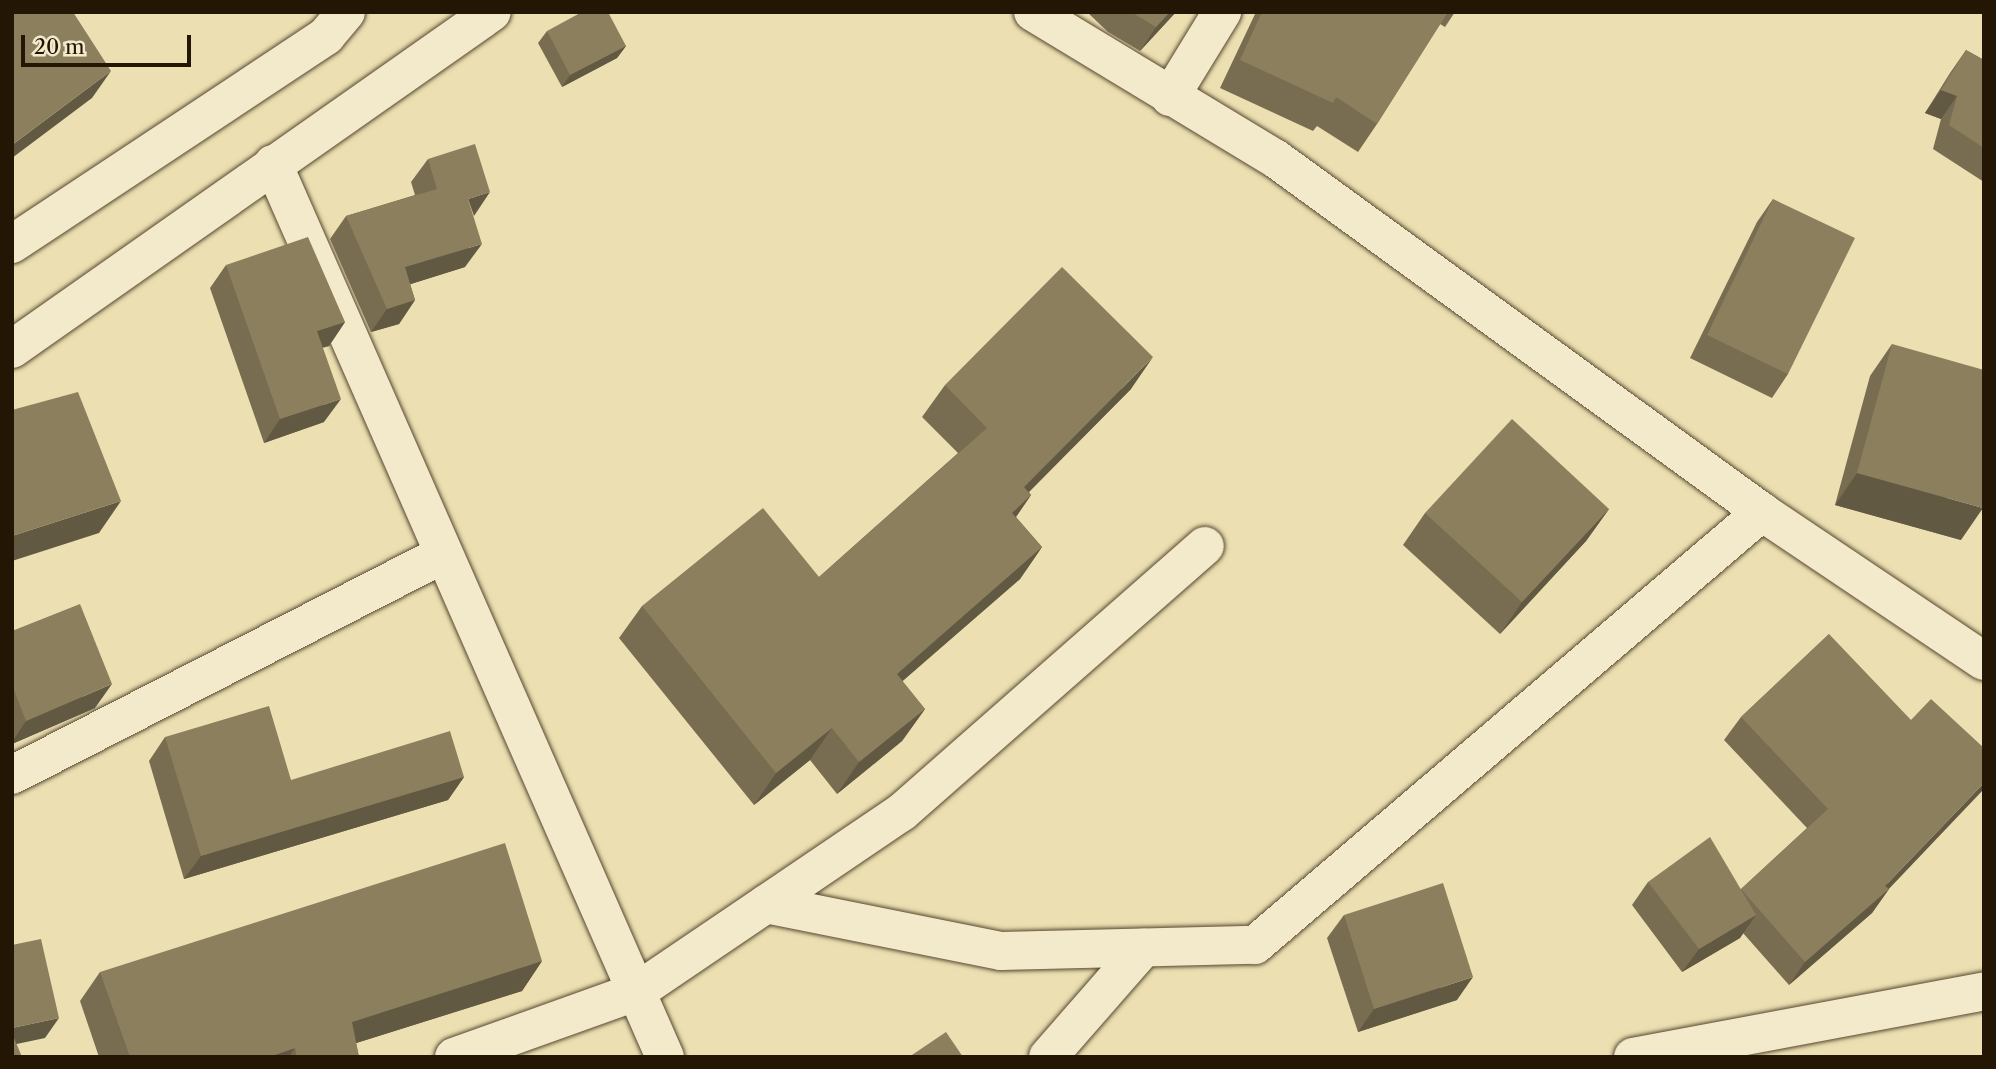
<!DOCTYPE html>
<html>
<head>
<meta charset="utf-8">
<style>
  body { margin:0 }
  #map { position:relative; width:1996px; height:1069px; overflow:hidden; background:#ecdfb1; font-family:"Libre Caslon Text",serif }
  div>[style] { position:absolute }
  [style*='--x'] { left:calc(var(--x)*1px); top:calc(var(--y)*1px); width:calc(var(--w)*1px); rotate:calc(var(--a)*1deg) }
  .roads { filter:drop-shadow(0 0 2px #564830) drop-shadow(0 0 2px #564830) }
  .street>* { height:38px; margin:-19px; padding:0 19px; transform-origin:19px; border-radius:19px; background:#f3eacc }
  .secondary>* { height:38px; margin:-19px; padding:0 19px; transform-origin:19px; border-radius:19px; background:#f3eacc }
  .wall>* { inset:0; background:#786d51 }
  .shaded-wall>* { inset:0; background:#625942 }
  .building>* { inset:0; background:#8c7f5e }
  span { translate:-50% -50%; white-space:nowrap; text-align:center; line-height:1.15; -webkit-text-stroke:5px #f3eacc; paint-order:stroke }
  .frame { position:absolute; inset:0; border:14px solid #241605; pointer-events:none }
  .scale { position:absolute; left:21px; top:35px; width:170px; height:32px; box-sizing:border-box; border:4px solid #241605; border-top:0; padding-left:9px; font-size:21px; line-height:24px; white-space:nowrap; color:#241605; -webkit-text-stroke:5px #f3eacc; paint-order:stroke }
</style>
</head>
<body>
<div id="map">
  <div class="roads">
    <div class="street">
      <div style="--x:1033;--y:12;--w:284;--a:31.2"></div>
      <div style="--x:1276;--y:159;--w:601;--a:35.99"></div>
      <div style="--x:1170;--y:97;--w:100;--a:-58.5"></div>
      <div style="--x:273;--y:164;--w:975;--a:66.3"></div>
      <div style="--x:12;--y:775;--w:485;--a:-27.1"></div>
      <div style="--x:766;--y:904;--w:240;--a:11.3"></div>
      <div style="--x:1001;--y:951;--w:254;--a:-1.4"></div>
      <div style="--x:1255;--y:945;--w:667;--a:-40.5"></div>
      <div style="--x:1762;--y:512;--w:267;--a:33.9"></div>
      <div style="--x:454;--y:1057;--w:193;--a:-19.7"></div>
      <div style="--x:636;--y:992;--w:321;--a:-34.1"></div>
      <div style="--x:902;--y:812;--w:403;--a:-41.3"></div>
      <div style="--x:1048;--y:1057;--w:145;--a:-48.9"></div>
      <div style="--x:1633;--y:1057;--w:357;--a:-10.6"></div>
    </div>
    <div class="secondary">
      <div style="--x:12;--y:244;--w:377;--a:-33.5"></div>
      <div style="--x:326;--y:36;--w:31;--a:-50"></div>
      <div style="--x:12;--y:349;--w:586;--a:-35.07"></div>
    </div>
  </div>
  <div class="wall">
    <div style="clip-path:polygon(1087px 12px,1176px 12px,1140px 51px,1108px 32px)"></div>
    <div style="clip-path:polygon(1256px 12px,1455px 12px,1445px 27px,1440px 24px,1377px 124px,1358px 152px,1317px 126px,1313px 131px,1220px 88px)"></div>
    <div style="clip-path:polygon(547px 31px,626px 46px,617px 58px,562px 87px,538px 43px)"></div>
    <div style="clip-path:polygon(1966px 50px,1984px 60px,1984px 182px,1933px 149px,1941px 119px,1925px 113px,1950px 73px)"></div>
    <div style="clip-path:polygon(428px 159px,473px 216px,465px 267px,410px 284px,415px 300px,399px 324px,371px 332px,330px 239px,346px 216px,415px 195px,411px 182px)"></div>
    <div style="clip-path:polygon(1773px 199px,1788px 374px,1772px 398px,1690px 358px,1757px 222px)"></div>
    <div style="clip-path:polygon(226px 265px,345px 322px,329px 346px,323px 347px,324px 422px,264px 443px,210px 288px)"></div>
    <div style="clip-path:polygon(1892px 344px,1961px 540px,1835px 505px,1870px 376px)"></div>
    <div style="clip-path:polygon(945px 385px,1131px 389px,1029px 492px,1031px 495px,1016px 517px,1042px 547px,1020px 579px,902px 681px,925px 709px,902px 741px,837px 794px,810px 760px,754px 805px,619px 638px,642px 606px,819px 577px,958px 453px,922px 417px)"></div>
    <div style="clip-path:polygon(1609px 509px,1586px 541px,1500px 634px,1403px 545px,1425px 513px)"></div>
    <div style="clip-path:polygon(12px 631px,95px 708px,12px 744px)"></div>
    <div style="clip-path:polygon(1829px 634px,1889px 889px,1872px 913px,1789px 985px,1743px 933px,1740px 938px,1682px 972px,1632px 905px,1648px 882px,1741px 889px,1807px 828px,1724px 740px,1741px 717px)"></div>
    <div style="clip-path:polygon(165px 737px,291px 780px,464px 777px,448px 800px,184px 879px,149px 761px)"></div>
    <div style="clip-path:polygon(1344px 915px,1457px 1000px,1358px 1032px,1327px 938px)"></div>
    <div style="clip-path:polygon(542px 961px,522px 991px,356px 1043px,359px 1057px,99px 1057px,80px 1001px,100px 972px)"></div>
  </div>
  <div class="shaded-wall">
    <div style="clip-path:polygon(1170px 12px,1176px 12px,1140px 51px,1156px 27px)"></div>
    <div style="clip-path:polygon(626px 46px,617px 58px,562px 87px,570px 75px)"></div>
    <div style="clip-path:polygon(111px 71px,92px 98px,12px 158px,12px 145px)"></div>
    <div style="clip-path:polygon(1941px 90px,1957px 96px,1941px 119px,1925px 113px)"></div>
    <div style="clip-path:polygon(490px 192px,474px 216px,468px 199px)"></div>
    <div style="clip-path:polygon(482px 244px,465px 267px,389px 291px,405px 267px)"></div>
    <div style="clip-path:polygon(415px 300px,399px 324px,371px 332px,387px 309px)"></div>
    <div style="clip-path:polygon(345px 322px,329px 346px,301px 354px,317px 331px)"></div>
    <div style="clip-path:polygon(1153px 357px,1131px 389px,1002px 519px,1024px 487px)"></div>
    <div style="clip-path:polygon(341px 399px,324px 422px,264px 443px,280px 419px)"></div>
    <div style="clip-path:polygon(1857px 473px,1983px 508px,1961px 540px,1835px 505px)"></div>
    <div style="clip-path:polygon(1031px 495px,1009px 527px,1012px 513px)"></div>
    <div style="clip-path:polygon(121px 501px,99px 533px,12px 561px,12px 536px)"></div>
    <div style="clip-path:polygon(1609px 509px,1586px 541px,1500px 634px,1522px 602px)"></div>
    <div style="clip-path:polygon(1042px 547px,1020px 579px,874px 706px,897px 674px)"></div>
    <div style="clip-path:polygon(112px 684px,95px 708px,12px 744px,12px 742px,26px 721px)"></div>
    <div style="clip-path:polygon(925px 709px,902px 741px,837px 794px,859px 762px)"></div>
    <div style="clip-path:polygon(832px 728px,810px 760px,754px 805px,776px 773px)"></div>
    <div style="clip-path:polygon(464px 777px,448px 800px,184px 879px,201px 856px)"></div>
    <div style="clip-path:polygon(1984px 783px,1984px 789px,1885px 893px,1889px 889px,1872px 913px,1789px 985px,1805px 962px,1885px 886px)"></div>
    <div style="clip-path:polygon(1756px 915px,1740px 938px,1682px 972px,1699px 949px)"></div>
    <div style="clip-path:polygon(542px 961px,522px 991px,331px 1051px,352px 1022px)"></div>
    <div style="clip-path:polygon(1473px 977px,1457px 1000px,1358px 1032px,1374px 1009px)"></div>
    <div style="clip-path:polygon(59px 1018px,45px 1038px,12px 1045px,12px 1028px)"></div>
    <div style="clip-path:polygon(295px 1048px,289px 1057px,269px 1057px)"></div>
  </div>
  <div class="building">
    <div style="clip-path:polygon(12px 12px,73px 12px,111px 71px,12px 145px)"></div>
    <div style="clip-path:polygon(582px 12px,608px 12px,626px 46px,570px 75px,547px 31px)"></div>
    <div style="clip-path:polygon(1131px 12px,1170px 12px,1156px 27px)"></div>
    <div style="clip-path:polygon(1262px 12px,1448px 12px,1377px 124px,1336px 97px,1333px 103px,1240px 60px)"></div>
    <div style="clip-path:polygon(1966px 50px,1984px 60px,1984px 148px,1949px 125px,1957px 96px,1941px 90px)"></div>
    <div style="clip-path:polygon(475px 144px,490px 192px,468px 199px,482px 244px,405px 267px,415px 300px,387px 309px,346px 216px,437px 189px,428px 159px)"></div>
    <div style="clip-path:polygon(1773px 199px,1855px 238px,1788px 374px,1707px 335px)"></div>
    <div style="clip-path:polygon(308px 237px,345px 322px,317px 331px,341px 399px,280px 419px,226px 265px)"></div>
    <div style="clip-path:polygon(1062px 267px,1153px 357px,1024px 487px,1031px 495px,1012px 513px,1042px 547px,897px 674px,925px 709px,859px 762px,832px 728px,776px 773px,642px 606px,763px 508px,819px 577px,987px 428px,945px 385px)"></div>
    <div style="clip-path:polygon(1892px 344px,1984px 370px,1983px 508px,1857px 473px)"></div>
    <div style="clip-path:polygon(78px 392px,121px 501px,12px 536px,12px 410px)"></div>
    <div style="clip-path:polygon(1512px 419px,1609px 509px,1522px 602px,1425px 513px)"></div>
    <div style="clip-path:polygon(80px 604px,112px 684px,26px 721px,12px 685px,12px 631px)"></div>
    <div style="clip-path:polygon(1829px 634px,1911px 720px,1931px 699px,1984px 748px,1984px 783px,1885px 886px,1889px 889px,1805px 962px,1741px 889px,1828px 809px,1741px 717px)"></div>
    <div style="clip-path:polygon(269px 706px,291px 780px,450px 731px,464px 777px,201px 856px,165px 737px)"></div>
    <div style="clip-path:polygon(1710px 837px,1756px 915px,1699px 949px,1648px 882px)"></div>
    <div style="clip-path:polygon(505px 843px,542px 961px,352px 1022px,359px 1057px,297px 1057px,295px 1048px,269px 1057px,130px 1057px,100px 972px)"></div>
    <div style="clip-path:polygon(1443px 883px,1473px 977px,1374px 1009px,1344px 915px)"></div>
    <div style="clip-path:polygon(41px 939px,59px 1018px,12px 1028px,12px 945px)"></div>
    <div style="clip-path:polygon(946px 1032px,963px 1057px,909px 1057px)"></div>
    <div style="clip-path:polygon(12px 1033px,22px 1057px,12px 1057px)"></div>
  </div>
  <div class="frame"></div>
  <div class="scale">20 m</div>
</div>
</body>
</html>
